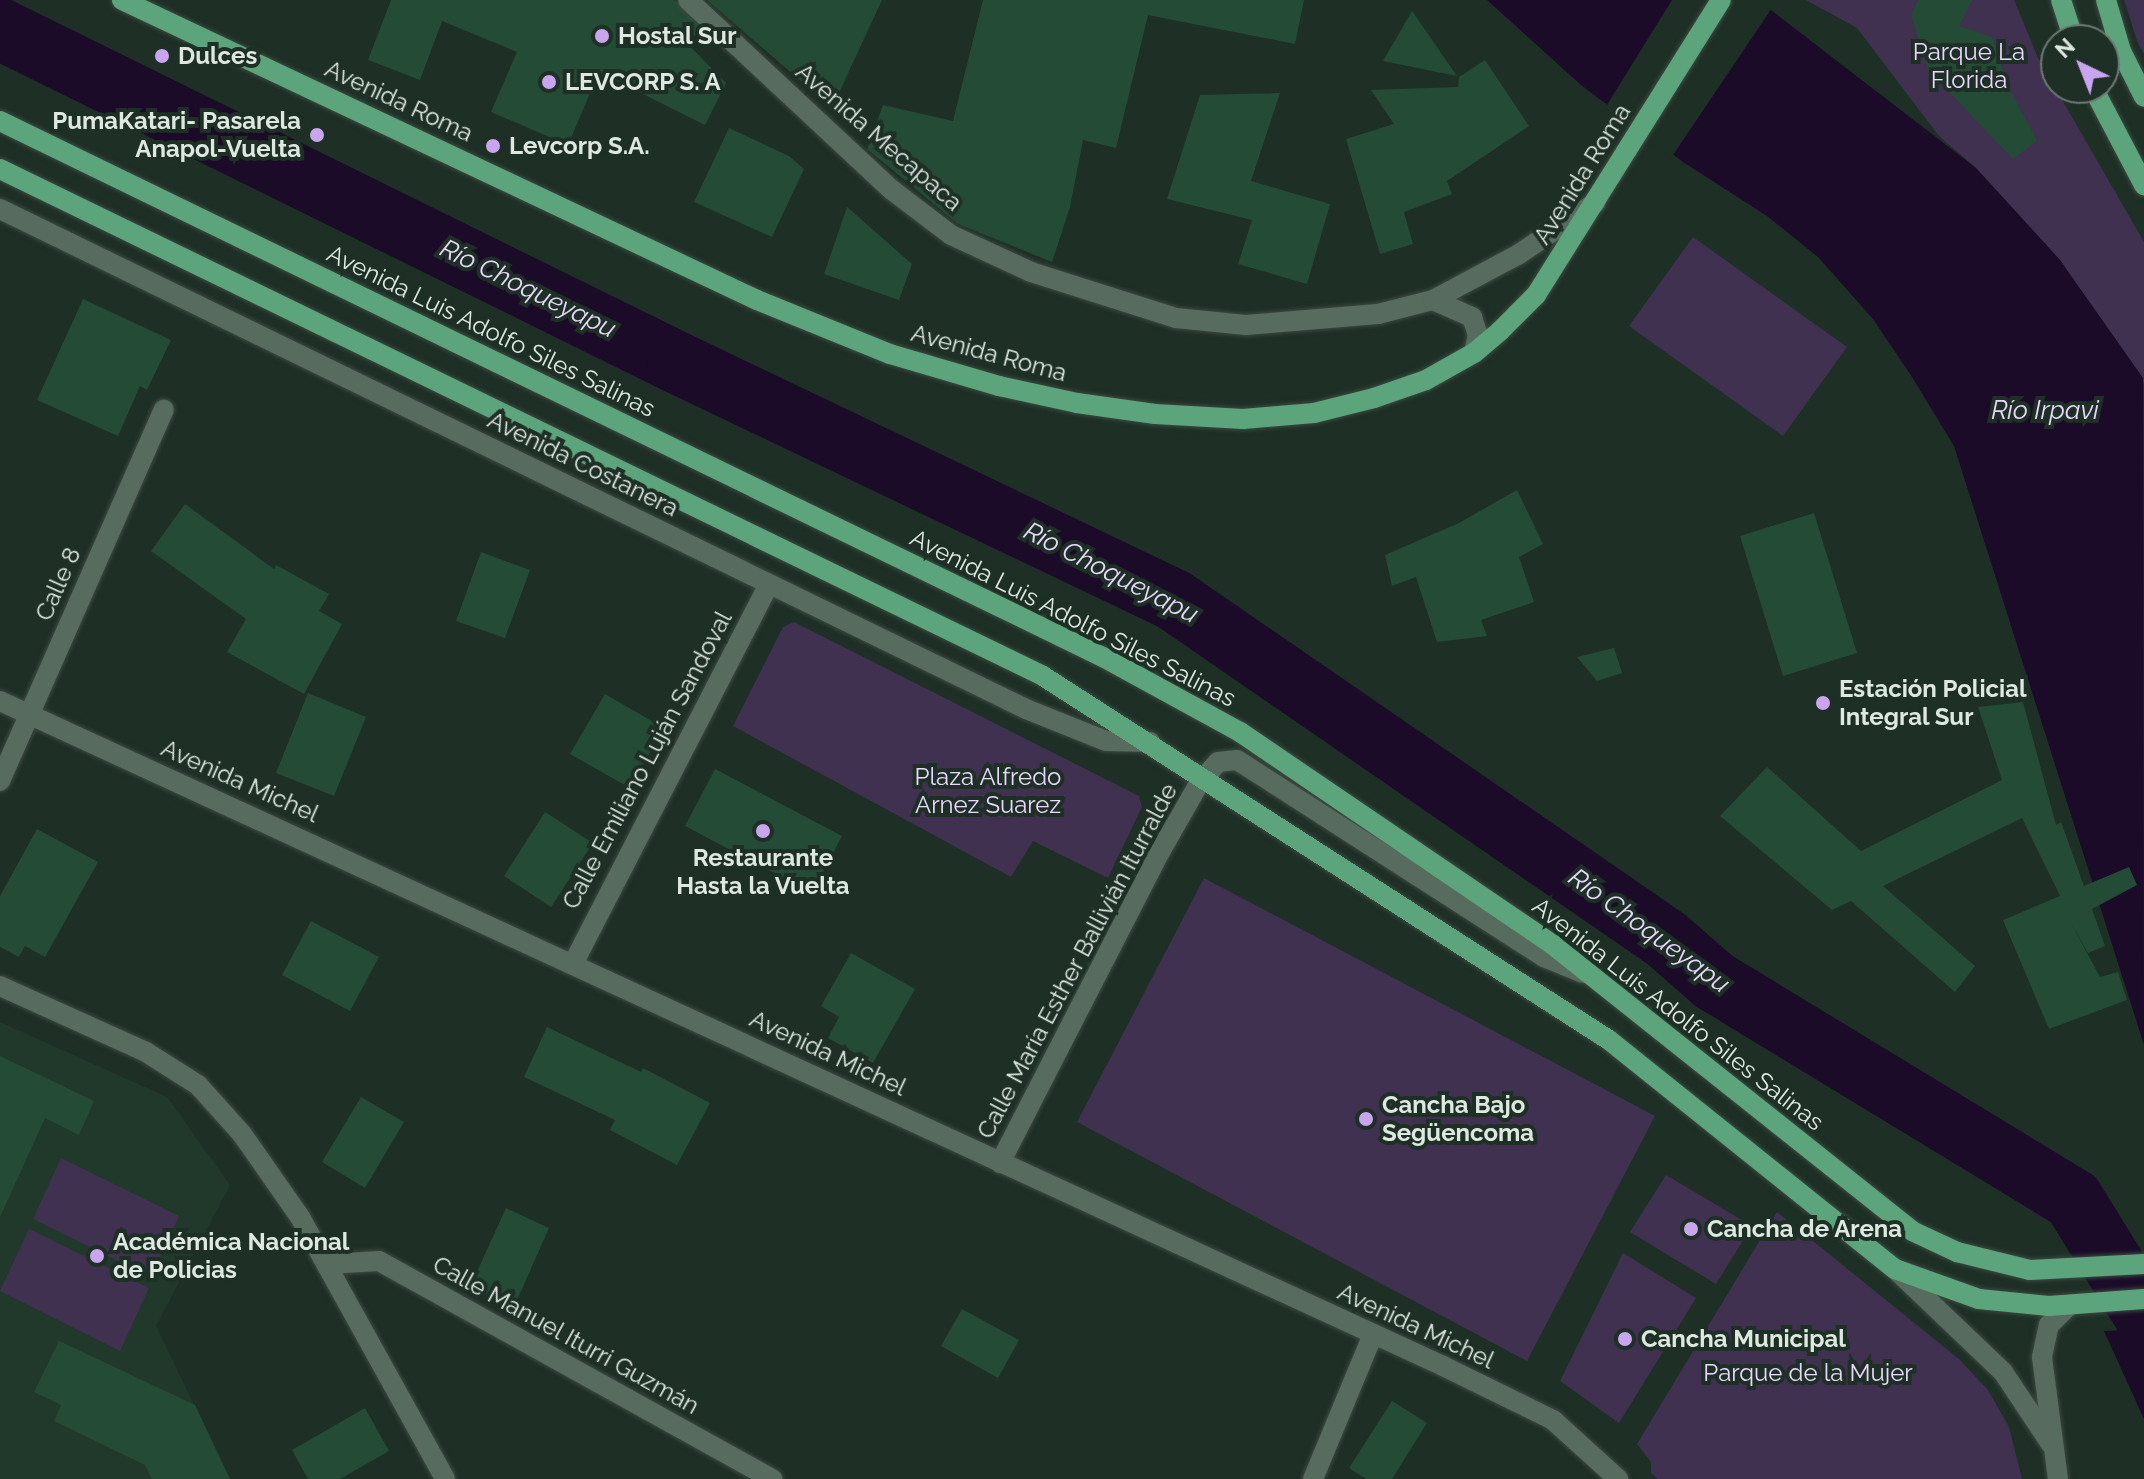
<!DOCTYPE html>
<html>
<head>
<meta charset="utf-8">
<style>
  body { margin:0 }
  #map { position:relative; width:2144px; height:1479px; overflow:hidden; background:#1e2f25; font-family:Raleway,sans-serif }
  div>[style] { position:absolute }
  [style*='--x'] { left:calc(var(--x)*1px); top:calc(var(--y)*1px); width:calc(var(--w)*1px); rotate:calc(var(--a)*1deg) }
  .built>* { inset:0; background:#21392b }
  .green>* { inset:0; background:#403150 }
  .water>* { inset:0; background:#1b0b29 }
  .pier>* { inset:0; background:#1e2f25 }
  .river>* { height:62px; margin:-31px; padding:0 31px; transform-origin:31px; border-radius:31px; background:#1b0b29 }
  .building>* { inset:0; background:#244b35 }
  .roads { filter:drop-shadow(0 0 2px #3b4941) drop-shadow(0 0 2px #3b4941) }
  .minor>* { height:20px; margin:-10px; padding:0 10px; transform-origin:10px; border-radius:10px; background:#586b5f }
  .major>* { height:20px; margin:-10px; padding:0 10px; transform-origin:10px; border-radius:10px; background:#5ca57c }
  .dots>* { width:22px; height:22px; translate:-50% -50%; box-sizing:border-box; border:4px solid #1e2f25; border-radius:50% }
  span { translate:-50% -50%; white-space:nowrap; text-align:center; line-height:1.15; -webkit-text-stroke:8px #1e2f25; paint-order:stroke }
  .poi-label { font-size:24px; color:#dee8e1; font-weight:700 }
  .left { translate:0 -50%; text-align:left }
  .right { translate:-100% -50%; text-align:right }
  .park-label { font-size:24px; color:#e9d7fd }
  .street-label { font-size:24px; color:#dee8e1 }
  .water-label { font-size:26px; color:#e8d7fc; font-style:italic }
  .north { position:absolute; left:2040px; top:24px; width:80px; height:80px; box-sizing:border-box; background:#1e2f25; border:2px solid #6b7970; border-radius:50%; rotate:317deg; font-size:22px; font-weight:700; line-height:32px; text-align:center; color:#dee8e1 }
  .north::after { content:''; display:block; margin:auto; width:28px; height:36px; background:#c9a5ee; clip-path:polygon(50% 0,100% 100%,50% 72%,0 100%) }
</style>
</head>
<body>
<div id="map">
  <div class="built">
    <div style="clip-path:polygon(0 1022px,167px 1097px,230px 1185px,156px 1326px,230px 1479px,0 1479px)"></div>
  </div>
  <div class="green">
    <div style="clip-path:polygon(1806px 0,2014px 0,2038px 58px,2144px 242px,2144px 384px,2060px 260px,1976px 168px,1939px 136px,1857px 28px)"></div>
    <div style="clip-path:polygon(2124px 0,2144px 0,2144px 54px,2137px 41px)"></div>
    <div style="clip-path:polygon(1693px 237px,1847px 347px,1783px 436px,1629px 326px)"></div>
    <div style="clip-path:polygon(794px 622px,1139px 796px,1142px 807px,1108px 878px,1033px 841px,1011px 877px,733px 726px,783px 627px)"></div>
    <div style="clip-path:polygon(1204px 878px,1655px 1116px,1527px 1361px,1077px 1122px)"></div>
    <div style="clip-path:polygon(61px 1158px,179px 1216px,151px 1277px,33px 1219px)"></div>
    <div style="clip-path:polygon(1666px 1175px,1752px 1226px,1716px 1284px,1630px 1232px)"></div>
    <div style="clip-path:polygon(1777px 1212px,1959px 1359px,1988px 1390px,2009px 1427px,2022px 1479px,1658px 1479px,1651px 1473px,1651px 1462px,1637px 1444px)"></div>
    <div style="clip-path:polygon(29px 1229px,149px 1288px,120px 1351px,0 1291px)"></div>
    <div style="clip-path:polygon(1623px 1253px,1696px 1298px,1619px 1423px,1560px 1381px)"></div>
  </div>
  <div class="water">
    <div style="clip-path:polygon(1487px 0,1758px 0,1976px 168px,2060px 260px,2143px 378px,2144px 1045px,1954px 446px,1912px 377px,1873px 319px,1818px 257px,1767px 216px,1683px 162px,1581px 85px)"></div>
    <div style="clip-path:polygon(2144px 1329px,2144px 1419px,2104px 1331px)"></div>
  </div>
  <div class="pier">
    <div style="clip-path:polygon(1672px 0,1766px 0,1774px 5px,1671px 158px,1605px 108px)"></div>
  </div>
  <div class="river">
    <div style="--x:0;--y:29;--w:756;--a:26.23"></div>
    <div style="--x:678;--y:363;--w:550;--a:25.54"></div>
    <div style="--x:1174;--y:600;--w:597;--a:34.57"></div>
    <div style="--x:1666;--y:939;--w:64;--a:41.2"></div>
    <div style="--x:1714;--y:981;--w:420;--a:31.3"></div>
    <div style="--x:2073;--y:1199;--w:135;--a:58.3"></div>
  </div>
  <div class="building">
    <div style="clip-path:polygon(391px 0,675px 0,712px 40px,676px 32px,726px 83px,705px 125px,599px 72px,568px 145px,491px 112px,517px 52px,442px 21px,420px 80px,368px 60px)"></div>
    <div style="clip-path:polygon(707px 0,882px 0,832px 108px)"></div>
    <div style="clip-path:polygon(983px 0,1304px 0,1295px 44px,1148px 15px,1116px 148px,1083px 140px,1070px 207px,1052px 262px,958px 224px,867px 149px,883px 105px,953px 121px)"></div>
    <div style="clip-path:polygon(1918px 0,1972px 0,1959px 26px,1992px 37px,2009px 88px,2037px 141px,2013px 159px,1928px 70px,1911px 15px)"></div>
    <div style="clip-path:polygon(1412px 11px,1457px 76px,1383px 61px)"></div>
    <div style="clip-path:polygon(1485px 60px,1529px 126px,1447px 181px,1452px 194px,1404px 212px,1413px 244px,1380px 254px,1346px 139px,1394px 124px,1371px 90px,1458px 87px,1459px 77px)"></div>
    <div style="clip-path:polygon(1280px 93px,1251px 181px,1330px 204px,1307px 284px,1238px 264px,1252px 220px,1167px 199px,1200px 95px)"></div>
    <div style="clip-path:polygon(729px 128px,789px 156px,804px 169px,772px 237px,694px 202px)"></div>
    <div style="clip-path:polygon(847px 207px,912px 264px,899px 300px,824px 274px)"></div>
    <div style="clip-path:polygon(83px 299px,171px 340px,147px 390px,140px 386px,118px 436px,37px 400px)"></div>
    <div style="clip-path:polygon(1517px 490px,1543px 544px,1519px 557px,1534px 602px,1481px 620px,1487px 636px,1437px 642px,1416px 577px,1392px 586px,1385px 555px,1459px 523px)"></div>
    <div style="clip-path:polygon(185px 504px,274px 569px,276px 565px,329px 594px,319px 611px,342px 624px,304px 694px,227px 652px,246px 619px,151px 551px)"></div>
    <div style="clip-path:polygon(1814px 513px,1857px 653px,1783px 676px,1740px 536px)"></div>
    <div style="clip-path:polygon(481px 552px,530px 570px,505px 638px,456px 621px)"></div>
    <div style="clip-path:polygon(1614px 648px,1622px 673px,1597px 681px,1577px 657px)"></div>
    <div style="clip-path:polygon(308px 693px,366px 717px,334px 796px,276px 773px)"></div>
    <div style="clip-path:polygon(605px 694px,664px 728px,630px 788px,570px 754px)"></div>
    <div style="clip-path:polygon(2023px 702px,2056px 825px,2061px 822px,2084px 886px,2129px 867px,2137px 885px,2092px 909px,2105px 946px,2088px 953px,2070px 921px,2100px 977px,2118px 972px,2127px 1000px,2049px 1029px,2003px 920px,2060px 896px,2022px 818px,1883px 886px,1975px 966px,1955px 992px,1851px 901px,1832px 910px,1720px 816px,1767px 767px,1861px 851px,2002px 780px,1978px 707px)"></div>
    <div style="clip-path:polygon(715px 769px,842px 836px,812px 893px,685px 826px)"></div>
    <div style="clip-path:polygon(545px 812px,593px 843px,551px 907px,504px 876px)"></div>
    <div style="clip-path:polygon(37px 829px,98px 862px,45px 957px,25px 946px,19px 957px,0 947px,0 896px)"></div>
    <div style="clip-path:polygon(311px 921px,379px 957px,350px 1011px,282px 975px)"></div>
    <div style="clip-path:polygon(851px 953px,915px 989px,873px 1063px,828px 1038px,839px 1017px,821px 1006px)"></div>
    <div style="clip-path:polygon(547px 1027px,641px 1072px,643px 1068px,710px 1103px,677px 1165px,610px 1130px,615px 1120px,524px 1077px)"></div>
    <div style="clip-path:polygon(0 1056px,94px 1101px,79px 1135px,45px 1118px,0 1217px)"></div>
    <div style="clip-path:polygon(361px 1097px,404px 1122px,365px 1188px,322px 1162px)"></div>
    <div style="clip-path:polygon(506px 1208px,549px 1228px,514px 1307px,470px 1287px)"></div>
    <div style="clip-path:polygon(962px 1309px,1019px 1340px,998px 1378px,941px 1346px)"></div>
    <div style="clip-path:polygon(59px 1341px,195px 1405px,230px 1479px,152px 1479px,145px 1465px,54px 1421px,61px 1405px,34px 1392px)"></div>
    <div style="clip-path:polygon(1392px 1401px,1427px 1423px,1392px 1479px,1366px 1479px,1349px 1468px)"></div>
    <div style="clip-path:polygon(365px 1408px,389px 1451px,340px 1479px,308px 1479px,292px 1450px)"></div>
  </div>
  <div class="roads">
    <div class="minor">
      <div style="--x:688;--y:0;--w:279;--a:43"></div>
      <div style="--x:892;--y:190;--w:74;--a:37.3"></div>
      <div style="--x:951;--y:235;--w:88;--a:24.8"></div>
      <div style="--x:1031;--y:272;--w:152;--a:17.6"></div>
      <div style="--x:1176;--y:318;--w:70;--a:5.7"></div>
      <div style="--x:1246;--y:325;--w:132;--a:-4.8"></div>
      <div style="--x:1378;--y:314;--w:57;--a:-14.3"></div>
      <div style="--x:1433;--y:300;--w:98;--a:-28.1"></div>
      <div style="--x:1519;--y:254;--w:92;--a:-33.9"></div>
      <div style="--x:0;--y:209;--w:1141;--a:25.98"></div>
      <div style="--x:1026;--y:709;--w:86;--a:21.8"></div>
      <div style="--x:1106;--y:741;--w:44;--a:1.3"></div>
      <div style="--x:1433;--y:300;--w:43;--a:23.6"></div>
      <div style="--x:1472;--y:317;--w:19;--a:72"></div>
      <div style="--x:1478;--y:335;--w:18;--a:103"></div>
      <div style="--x:0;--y:701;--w:1589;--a:24.74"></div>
      <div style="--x:1443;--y:1366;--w:123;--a:26.1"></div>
      <div style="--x:1553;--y:1420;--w:88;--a:42.2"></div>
      <div style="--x:0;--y:781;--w:406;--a:-66.2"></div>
      <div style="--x:574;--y:962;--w:425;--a:-62.7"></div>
      <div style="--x:0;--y:986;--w:160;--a:24.3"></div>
      <div style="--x:146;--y:1052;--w:62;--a:32.4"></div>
      <div style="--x:198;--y:1085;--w:66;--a:48.1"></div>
      <div style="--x:242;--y:1134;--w:101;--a:55.1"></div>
      <div style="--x:300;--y:1217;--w:299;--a:61"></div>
      <div style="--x:1000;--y:1163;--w:350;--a:-62.8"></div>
      <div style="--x:1160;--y:852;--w:81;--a:-60.3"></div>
      <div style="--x:1200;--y:782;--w:27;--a:-48"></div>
      <div style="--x:1218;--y:762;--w:19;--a:-6"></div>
      <div style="--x:1237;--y:760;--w:365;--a:32.7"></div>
      <div style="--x:1544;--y:957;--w:42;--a:22.3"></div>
      <div style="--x:328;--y:1264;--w:51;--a:-3.4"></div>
      <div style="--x:379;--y:1261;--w:450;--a:29"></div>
      <div style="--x:1895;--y:1269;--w:149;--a:43.6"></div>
      <div style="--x:2003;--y:1372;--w:87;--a:56.3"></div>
      <div style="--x:1313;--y:1479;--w:157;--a:-67.5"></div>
      <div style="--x:2058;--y:1479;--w:123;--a:-97.5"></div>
      <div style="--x:2042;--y:1357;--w:33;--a:-78"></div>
      <div style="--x:2049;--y:1325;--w:29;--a:-44"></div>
    </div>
    <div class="major">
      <div style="--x:122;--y:0;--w:702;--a:25.29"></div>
      <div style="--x:757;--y:300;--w:144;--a:22.1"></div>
      <div style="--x:890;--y:354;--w:114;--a:16.4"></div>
      <div style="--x:999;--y:386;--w:80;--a:12.3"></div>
      <div style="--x:1077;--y:403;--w:79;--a:8"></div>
      <div style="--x:1155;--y:414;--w:88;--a:3.3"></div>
      <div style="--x:1243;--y:419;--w:71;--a:-4.8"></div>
      <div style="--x:1314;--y:413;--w:62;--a:-14"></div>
      <div style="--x:1374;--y:398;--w:55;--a:-19.1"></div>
      <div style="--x:1426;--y:380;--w:55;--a:-29.4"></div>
      <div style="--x:1474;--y:353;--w:34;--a:-40"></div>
      <div style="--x:1500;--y:331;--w:51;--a:-45"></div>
      <div style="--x:1536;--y:295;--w:348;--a:-57.9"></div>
      <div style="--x:2061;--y:0;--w:42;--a:72"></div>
      <div style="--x:2106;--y:0;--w:53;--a:73.6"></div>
      <div style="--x:2121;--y:51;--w:51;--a:63.4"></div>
      <div style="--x:2093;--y:88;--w:110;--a:62.3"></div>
      <div style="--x:0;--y:121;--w:1226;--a:25.92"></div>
      <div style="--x:1103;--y:657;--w:156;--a:28.7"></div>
      <div style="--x:1240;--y:732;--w:379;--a:34.2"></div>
      <div style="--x:1553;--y:945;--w:459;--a:38.5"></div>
      <div style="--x:1912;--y:1231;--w:50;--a:25"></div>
      <div style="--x:1957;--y:1252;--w:75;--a:13.9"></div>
      <div style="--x:2030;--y:1270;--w:114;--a:-3"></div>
      <div style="--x:0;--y:169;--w:1160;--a:25.92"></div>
      <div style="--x:1043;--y:676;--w:673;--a:32.75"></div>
      <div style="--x:1609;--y:1040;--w:366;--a:38.7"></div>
      <div style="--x:1895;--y:1269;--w:89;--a:19.7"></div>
      <div style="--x:1979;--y:1299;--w:70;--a:5.7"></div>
      <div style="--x:2049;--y:1306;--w:95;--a:-4.2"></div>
    </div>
  </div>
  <div class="dots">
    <div style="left:602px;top:36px;background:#c9a5ee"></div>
    <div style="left:162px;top:56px;background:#c9a5ee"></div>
    <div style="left:549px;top:82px;background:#c9a5ee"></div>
    <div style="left:317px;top:135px;background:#c9a5ee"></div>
    <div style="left:493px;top:146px;background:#c9a5ee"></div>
    <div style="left:1823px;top:703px;background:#c9a5ee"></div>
    <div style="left:763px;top:831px;background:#c9a5ee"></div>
    <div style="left:1366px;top:1119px;background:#c9a5ee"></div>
    <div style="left:1691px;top:1229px;background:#c9a5ee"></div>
    <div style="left:97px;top:1256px;background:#c9a5ee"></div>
    <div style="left:1625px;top:1339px;background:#c9a5ee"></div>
  </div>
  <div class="poi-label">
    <span class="left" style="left:618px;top:36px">Hostal Sur</span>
    <span class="left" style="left:178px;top:56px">Dulces</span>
    <span class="left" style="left:565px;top:82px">LEVCORP S. A</span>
    <span class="right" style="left:301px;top:135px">PumaKatari- Pasarela<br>Anapol-Vuelta</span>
    <span class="left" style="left:509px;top:146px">Levcorp S.A.</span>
    <span class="left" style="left:1839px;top:703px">Estación Policial<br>Integral Sur</span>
    <span style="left:763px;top:872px">Restaurante<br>Hasta la Vuelta</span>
    <span class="left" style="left:1382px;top:1119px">Cancha Bajo<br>Següencoma</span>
    <span class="left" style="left:1707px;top:1229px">Cancha de Arena</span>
    <span class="left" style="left:113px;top:1256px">Académica Nacional<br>de Policias</span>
    <span class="left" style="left:1641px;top:1339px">Cancha Municipal</span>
  </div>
  <div class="park-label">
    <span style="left:1969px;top:66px">Parque La<br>Florida</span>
    <span style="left:988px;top:791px">Plaza Alfredo<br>Arnez Suarez</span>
    <span style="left:1808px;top:1373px">Parque de la Mujer</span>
  </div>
  <div class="street-label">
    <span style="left:399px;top:101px;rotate:25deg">Avenida Roma</span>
    <span style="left:879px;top:137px;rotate:41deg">Avenida Mecapaca</span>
    <span style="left:1582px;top:174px;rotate:-58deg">Avenida Roma</span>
    <span style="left:491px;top:331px;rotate:26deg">Avenida Luis Adolfo Siles Salinas</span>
    <span style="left:989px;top:353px;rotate:15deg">Avenida Roma</span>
    <span style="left:583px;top:464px;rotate:26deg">Avenida Costanera</span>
    <span style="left:58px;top:584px;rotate:-66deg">Calle 8</span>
    <span style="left:1073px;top:618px;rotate:27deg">Avenida Luis Adolfo Siles Salinas</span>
    <span style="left:647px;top:760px;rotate:-62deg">Calle Emiliano Luján Sandoval</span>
    <span style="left:240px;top:781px;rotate:24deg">Avenida Michel</span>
    <span style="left:1077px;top:961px;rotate:-62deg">Calle María Esther Ballivián Iturralde</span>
    <span style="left:1678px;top:1014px;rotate:38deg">Avenida Luis Adolfo Siles Salinas</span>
    <span style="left:828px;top:1053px;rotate:25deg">Avenida Michel</span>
    <span style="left:1416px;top:1326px;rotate:25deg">Avenida Michel</span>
    <span style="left:566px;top:1335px;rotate:29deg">Calle Manuel Iturri Guzmán</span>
  </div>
  <div class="water-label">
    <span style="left:528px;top:289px;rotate:26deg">Río Choqueyapu</span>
    <span style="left:2045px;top:411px">Río Irpavi</span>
    <span style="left:1111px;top:573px;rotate:27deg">Río Choqueyapu</span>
    <span style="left:1649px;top:931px;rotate:36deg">Río Choqueyapu</span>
  </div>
  <div class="north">N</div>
</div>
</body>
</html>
